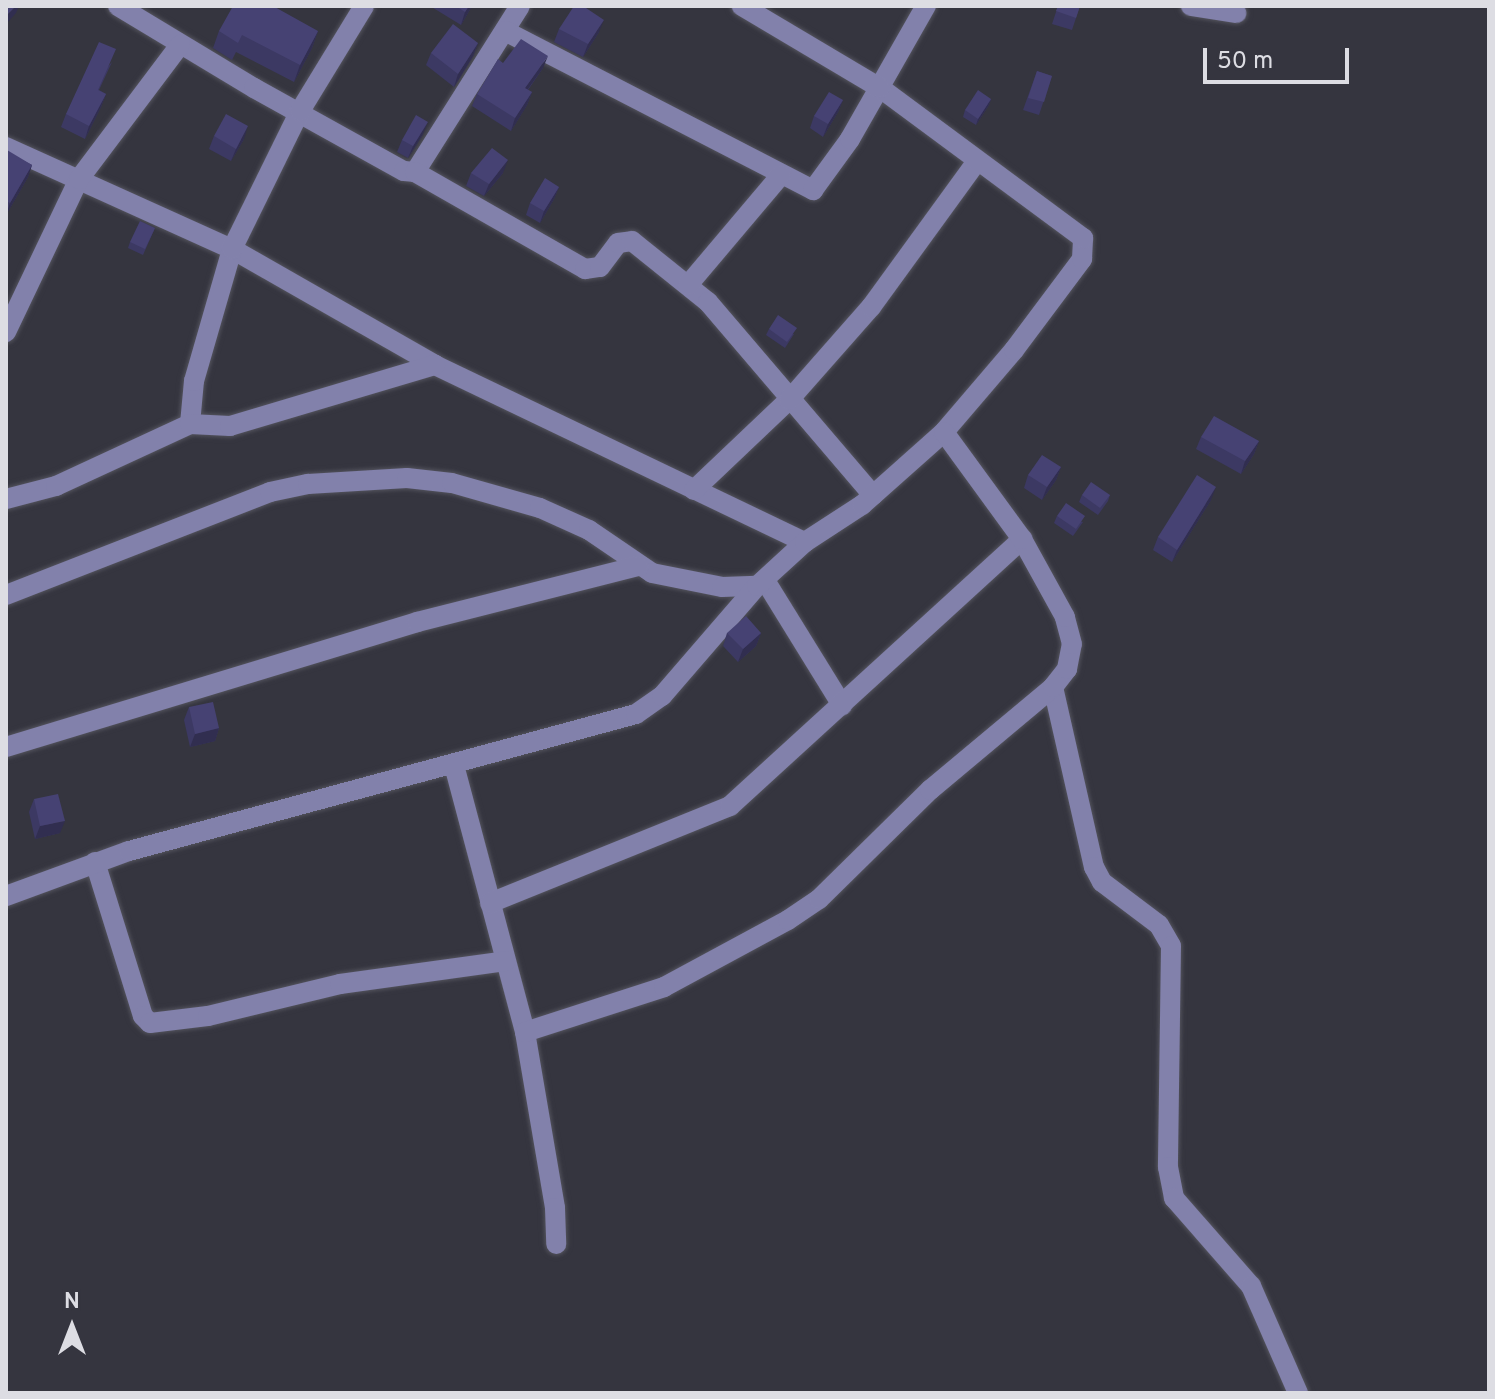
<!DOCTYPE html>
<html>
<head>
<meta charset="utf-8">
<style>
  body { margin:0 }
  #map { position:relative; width:1495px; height:1399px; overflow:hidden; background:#35353f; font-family:Overpass,sans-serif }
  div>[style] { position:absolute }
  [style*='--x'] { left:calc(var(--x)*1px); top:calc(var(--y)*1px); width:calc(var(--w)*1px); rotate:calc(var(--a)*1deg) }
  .roads { filter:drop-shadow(0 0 2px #53535d) drop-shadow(0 0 2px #53535d) }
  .minor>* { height:20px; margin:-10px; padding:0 10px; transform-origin:10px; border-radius:10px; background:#8281ab }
  .wall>* { inset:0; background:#3c3963 }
  .shaded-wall>* { inset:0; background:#312e50 }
  .building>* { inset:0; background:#464273 }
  span { translate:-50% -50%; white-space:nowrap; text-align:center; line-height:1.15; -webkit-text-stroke:8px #35353f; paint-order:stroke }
  .frame { position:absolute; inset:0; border:8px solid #dddde3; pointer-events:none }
  .north { position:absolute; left:32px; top:1287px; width:80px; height:80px; -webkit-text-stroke:6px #35353f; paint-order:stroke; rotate:0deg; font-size:22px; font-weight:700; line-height:32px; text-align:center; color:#dddde3 }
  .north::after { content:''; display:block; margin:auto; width:28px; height:36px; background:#dddde3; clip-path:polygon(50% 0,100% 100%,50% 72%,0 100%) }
  .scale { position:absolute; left:1203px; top:48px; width:146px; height:36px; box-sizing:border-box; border:4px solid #dddde3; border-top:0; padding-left:10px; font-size:24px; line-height:28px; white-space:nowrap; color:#dddde3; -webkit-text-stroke:6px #35353f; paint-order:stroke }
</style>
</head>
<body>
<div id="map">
  <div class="roads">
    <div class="minor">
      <div style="--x:118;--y:6;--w:159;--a:31.1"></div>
      <div style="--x:254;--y:88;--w:171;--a:29"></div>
      <div style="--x:404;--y:171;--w:11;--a:5"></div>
      <div style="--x:415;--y:172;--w:196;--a:-57.7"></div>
      <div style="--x:1191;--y:6;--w:46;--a:8.8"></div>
      <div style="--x:505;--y:31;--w:347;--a:27.3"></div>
      <div style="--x:813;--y:190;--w:63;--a:-54"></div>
      <div style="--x:850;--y:139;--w:153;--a:-60.3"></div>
      <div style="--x:6;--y:147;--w:248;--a:24.3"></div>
      <div style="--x:232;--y:249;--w:234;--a:29.7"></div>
      <div style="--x:435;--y:365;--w:410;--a:25.6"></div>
      <div style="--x:415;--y:172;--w:196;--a:29.7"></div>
      <div style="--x:585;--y:269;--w:15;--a:-8"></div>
      <div style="--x:600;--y:267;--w:30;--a:-53"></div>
      <div style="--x:618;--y:243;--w:14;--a:-8"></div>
      <div style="--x:632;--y:241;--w:97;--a:38.8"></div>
      <div style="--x:708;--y:302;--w:254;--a:49.5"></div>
      <div style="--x:688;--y:285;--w:144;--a:-49.8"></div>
      <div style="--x:6;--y:332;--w:170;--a:-64.5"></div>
      <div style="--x:79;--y:179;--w:168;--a:-53"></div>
      <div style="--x:190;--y:424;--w:43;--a:-84.7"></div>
      <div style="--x:194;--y:381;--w:137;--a:-73.9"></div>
      <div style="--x:232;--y:249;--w:154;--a:-63.8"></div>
      <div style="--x:300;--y:111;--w:123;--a:-58.6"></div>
      <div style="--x:694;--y:490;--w:131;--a:-43.5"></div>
      <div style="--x:789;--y:400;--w:124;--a:-48.6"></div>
      <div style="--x:871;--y:307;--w:180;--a:-54"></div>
      <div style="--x:6;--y:499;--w:52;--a:-14.6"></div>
      <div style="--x:56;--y:486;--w:148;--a:-24.8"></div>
      <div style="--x:190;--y:424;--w:40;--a:2.9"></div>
      <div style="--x:230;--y:426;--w:214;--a:-16.6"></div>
      <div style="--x:766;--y:582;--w:145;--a:58.3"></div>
      <div style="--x:6;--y:595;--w:283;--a:-21.3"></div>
      <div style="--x:270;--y:492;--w:39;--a:-12"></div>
      <div style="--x:308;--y:484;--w:99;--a:-3.5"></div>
      <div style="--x:407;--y:478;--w:45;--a:6.3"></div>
      <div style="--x:452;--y:483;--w:91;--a:15.9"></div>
      <div style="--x:540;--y:508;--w:54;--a:24.2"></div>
      <div style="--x:589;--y:530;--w:76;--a:34.3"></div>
      <div style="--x:652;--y:573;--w:71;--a:11.3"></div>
      <div style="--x:722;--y:587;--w:35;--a:-2"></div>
      <div style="--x:1053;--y:687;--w:185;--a:77.2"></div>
      <div style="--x:1094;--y:867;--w:17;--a:62"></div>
      <div style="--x:1102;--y:882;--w:71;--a:37"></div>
      <div style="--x:1159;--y:925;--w:24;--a:60"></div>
      <div style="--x:1171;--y:946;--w:221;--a:90.8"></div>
      <div style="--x:1168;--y:1167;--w:32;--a:79"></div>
      <div style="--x:1174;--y:1198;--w:117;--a:48.8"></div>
      <div style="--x:1251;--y:1286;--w:117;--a:66.3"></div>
      <div style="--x:6;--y:747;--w:430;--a:-16.9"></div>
      <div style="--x:417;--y:622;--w:228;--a:-14.2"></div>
      <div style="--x:454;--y:765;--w:276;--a:75.1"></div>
      <div style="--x:525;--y:1032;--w:179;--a:80.3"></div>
      <div style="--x:555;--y:1208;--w:36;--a:88"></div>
      <div style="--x:95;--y:862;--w:161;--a:72.7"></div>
      <div style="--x:143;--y:1016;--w:10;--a:45"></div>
      <div style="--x:150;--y:1023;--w:58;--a:-6.9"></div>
      <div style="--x:208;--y:1016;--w:136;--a:-13.6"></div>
      <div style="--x:340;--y:984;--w:167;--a:-7.9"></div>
      <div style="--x:6;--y:896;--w:131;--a:-20.1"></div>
      <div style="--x:129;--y:851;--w:525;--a:-15.12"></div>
      <div style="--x:636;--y:714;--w:32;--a:-35"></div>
      <div style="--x:662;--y:696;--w:145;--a:-49.2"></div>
      <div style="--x:757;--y:586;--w:65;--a:-42.5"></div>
      <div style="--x:805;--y:542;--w:68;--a:-33"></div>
      <div style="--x:862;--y:505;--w:110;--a:-41.7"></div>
      <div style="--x:944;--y:432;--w:108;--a:-49.5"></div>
      <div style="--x:1014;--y:350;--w:114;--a:-53.2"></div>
      <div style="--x:1082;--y:259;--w:21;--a:-87"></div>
      <div style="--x:1083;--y:238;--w:252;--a:-143.5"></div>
      <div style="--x:880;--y:88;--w:161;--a:-149.3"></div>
      <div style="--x:490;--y:903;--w:259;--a:-22"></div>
      <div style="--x:730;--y:806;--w:396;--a:-42.4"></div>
      <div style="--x:525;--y:1032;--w:146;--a:-17.9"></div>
      <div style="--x:664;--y:987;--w:141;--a:-28.4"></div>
      <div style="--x:788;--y:920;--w:37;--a:-34"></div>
      <div style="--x:819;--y:899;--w:156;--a:-44.5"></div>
      <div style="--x:930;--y:790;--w:160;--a:-39.9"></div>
      <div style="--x:1053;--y:687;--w:23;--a:-52"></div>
      <div style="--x:1067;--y:669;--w:25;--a:-79"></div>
      <div style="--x:1072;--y:644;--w:28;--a:-105"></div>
      <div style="--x:1065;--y:617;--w:89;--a:-118.9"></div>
      <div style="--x:1022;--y:539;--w:132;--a:-126.1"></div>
    </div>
  </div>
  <div class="wall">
    <div style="clip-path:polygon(430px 6px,472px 6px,461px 25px)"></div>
    <div style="clip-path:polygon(1058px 6px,1080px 6px,1072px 30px,1052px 24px)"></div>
    <div style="clip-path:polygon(559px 29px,599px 32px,583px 57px,554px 42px)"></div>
    <div style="clip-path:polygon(219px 31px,318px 31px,312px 48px,294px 82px,236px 52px,232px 60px,213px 48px)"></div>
    <div style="clip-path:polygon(478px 43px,473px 56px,454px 87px,426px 65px,431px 53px)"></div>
    <div style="clip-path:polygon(112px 62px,99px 90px,106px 94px,101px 107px,85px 139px,61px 127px,66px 114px)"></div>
    <div style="clip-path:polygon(503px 63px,543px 68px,528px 90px,532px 92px,527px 105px,511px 131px,472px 106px,477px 94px)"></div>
    <div style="clip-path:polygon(1037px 71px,1052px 76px,1039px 115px,1023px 110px)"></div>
    <div style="clip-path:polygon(991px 99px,989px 105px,976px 125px,963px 117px,965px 110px)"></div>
    <div style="clip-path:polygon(843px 100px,838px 112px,823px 137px,810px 128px,814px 116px)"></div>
    <div style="clip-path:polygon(423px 134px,408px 158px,397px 152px,402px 140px)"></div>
    <div style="clip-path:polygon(214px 136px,244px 139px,231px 161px,209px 149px)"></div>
    <div style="clip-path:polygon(6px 152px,32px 165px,28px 177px,6px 215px)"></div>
    <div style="clip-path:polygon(471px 173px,503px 173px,484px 196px,466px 186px)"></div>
    <div style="clip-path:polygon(559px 187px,554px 199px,540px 223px,526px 215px,530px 203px)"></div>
    <div style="clip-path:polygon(155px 228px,143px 255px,128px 248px,130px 242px)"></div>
    <div style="clip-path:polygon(769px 329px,794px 334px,785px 348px,766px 335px)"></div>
    <div style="clip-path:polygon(1201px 437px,1259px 441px,1254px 454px,1241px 474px,1196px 449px)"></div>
    <div style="clip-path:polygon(1061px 467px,1056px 480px,1042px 500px,1024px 488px,1028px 475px)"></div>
    <div style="clip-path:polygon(1082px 495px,1110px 495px,1108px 501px,1098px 515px,1079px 502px)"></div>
    <div style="clip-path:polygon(1211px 500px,1172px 562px,1153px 550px,1158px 537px)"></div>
    <div style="clip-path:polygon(1057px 516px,1083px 522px,1073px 536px,1054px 523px)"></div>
    <div style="clip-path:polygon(727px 633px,761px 633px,756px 646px,738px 662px,723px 646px)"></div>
    <div style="clip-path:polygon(189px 707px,219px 728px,215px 741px,190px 747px,184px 720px)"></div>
    <div style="clip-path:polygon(34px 799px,60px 833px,35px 839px,29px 812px)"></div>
  </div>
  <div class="shaded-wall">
    <div style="clip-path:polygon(16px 6px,19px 6px,16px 13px,6px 24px,6px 16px)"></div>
    <div style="clip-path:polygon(469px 6px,472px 6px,461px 25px,465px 12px)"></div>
    <div style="clip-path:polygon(604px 20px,599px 32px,583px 57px,588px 44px)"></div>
    <div style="clip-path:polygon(318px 31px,312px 48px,294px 82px,300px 65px)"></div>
    <div style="clip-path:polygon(478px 43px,473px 56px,454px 87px,458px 74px)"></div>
    <div style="clip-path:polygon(548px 56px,543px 68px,520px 100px,525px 88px)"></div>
    <div style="clip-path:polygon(532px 92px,527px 105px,511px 131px,515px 118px)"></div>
    <div style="clip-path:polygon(106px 94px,101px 107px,85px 139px,89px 126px)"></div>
    <div style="clip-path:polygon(991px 99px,989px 105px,976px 125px,978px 119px)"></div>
    <div style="clip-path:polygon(843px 100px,838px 112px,823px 137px,828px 124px)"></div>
    <div style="clip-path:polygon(428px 122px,423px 134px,408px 158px,413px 146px)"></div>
    <div style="clip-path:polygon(248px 126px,244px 139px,231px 161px,236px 149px)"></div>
    <div style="clip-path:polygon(508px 160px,503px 173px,484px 196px,489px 184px)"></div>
    <div style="clip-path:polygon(32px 165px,28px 177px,6px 215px,10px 203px)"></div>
    <div style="clip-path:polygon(559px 187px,554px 199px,540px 223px,544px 211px)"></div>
    <div style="clip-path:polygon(1259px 441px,1254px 454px,1241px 474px,1245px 461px)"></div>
    <div style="clip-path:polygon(1061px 467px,1056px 480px,1042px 500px,1047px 487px)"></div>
    <div style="clip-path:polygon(1216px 487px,1211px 500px,1172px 562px,1177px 550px)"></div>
    <div style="clip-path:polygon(761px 633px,756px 646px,738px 662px,743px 649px)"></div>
    <div style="clip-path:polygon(219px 728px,215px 741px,190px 747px,195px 734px)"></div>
    <div style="clip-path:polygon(65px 821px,60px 833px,35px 839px,40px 826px)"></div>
  </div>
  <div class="building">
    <div style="clip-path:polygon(6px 6px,16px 6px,6px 16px)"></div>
    <div style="clip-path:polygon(233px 6px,273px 6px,318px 31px,300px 65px,242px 35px,238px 43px,219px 31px)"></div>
    <div style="clip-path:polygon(456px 6px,469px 6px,465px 12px)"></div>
    <div style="clip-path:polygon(574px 6px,583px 6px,604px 20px,588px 44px,559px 29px)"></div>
    <div style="clip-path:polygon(1058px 6px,1080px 6px,1076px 18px,1056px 11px)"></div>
    <div style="clip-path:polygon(453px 24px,478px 43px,458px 74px,431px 53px)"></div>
    <div style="clip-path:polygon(521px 39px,548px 56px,525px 88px,532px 92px,515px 118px,477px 94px,498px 59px,503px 63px)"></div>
    <div style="clip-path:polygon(99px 42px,116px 49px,98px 90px,106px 94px,89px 126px,66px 114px)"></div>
    <div style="clip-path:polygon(1037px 71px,1052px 76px,1044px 102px,1028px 98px)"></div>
    <div style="clip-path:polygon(978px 90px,991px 99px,978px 119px,965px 110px)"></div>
    <div style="clip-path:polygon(829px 92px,843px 100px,828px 124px,814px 116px)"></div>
    <div style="clip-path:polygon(226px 114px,248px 126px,236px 149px,214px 136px)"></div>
    <div style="clip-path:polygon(416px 115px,428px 122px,413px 146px,402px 140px)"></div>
    <div style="clip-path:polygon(492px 148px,508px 160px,489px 184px,471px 173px)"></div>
    <div style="clip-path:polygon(7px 150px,32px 165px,10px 203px,6px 201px)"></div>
    <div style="clip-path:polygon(545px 178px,559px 187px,544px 211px,530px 203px)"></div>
    <div style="clip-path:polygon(140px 221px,155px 228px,145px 249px,130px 242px)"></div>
    <div style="clip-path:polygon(778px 315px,797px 328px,787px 342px,769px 329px)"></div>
    <div style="clip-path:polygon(1214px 416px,1259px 441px,1245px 461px,1201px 437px)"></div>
    <div style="clip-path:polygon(1042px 455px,1061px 467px,1047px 487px,1028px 475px)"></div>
    <div style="clip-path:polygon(1197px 475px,1216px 487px,1177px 550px,1158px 537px)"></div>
    <div style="clip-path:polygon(1091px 482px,1110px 495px,1100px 508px,1082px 495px)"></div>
    <div style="clip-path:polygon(1066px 503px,1085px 516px,1076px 529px,1057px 516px)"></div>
    <div style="clip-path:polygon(746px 616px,761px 633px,743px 649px,727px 633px)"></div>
    <div style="clip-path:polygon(213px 702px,219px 728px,195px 734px,189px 707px)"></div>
    <div style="clip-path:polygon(58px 794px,65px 821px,40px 826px,34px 799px)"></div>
  </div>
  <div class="frame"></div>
  <div class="north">N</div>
  <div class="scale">50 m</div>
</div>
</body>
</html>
